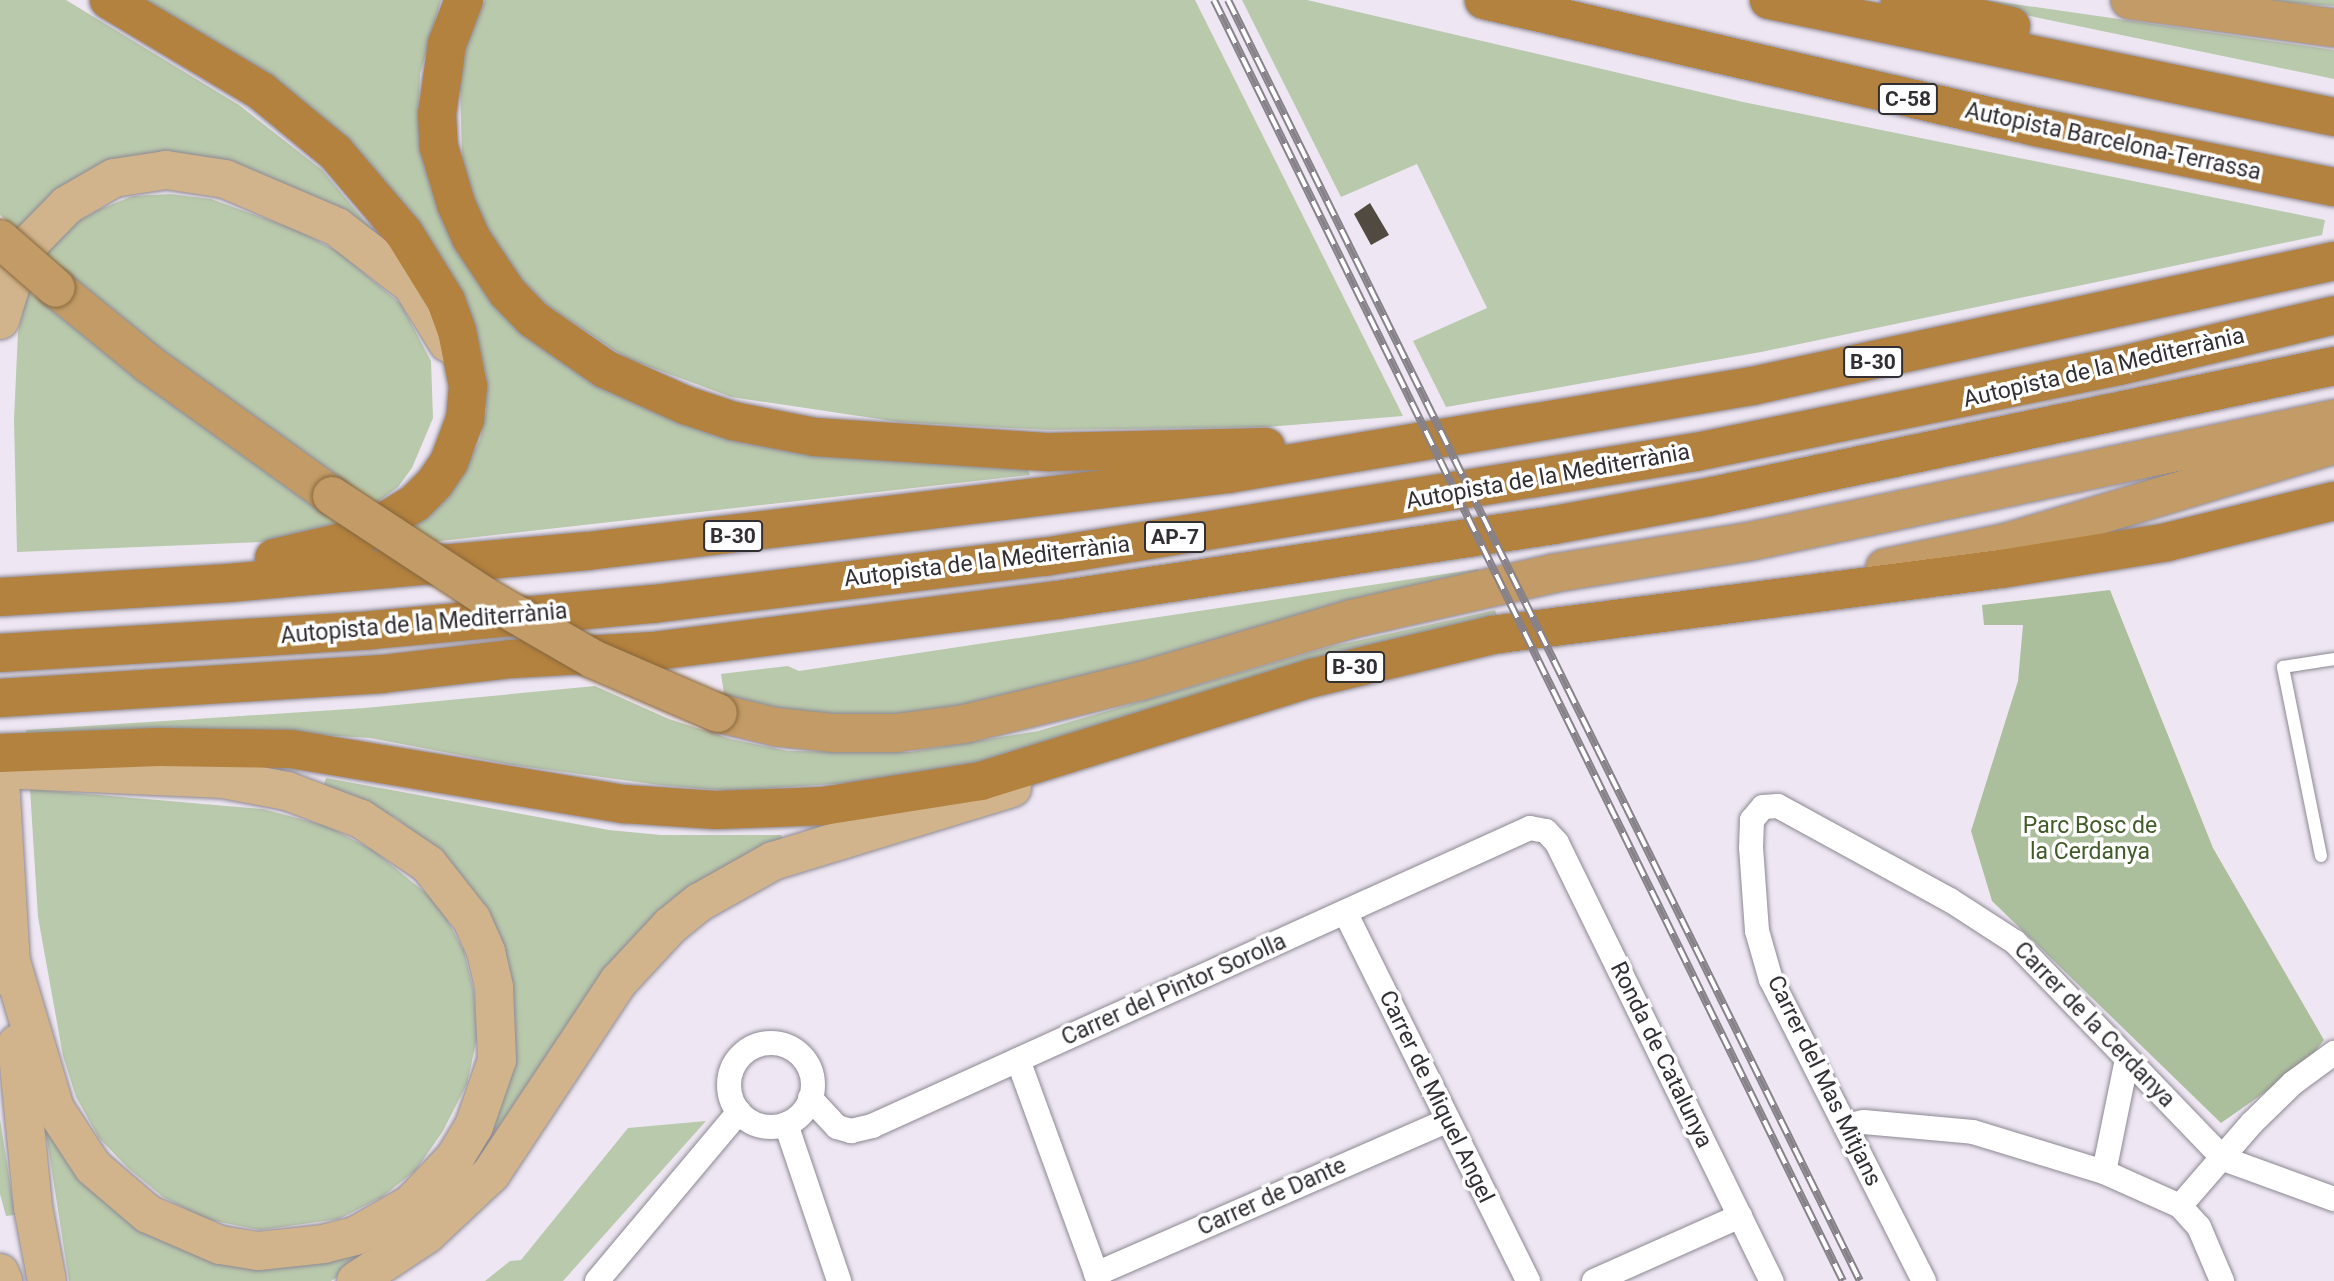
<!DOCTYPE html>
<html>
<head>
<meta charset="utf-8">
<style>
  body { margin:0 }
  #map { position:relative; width:2334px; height:1281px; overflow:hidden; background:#eee7f3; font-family:Roboto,sans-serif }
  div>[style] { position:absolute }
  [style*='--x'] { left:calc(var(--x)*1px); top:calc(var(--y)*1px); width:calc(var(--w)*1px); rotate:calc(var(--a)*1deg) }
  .green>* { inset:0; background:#b9c9ac }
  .forest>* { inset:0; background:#acbf9d }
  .building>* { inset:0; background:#514a41 }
  .roads { filter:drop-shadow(0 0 2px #8d8892) drop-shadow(0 0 2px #8d8892) }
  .service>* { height:12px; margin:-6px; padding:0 6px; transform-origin:6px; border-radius:6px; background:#fff }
  .minor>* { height:24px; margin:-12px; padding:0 12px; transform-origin:12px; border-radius:12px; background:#fff }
  .minor>.ring { margin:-12px; padding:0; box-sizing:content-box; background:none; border:24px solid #fff; border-radius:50% }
  .primary>* { height:38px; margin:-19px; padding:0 19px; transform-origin:19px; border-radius:19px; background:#d1b48c }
  .trunk>* { height:38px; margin:-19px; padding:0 19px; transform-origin:19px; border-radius:19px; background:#c29b66 }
  .motorway>* { height:38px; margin:-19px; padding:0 19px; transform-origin:19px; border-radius:19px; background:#b3823f }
  .rail>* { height:8px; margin-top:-4px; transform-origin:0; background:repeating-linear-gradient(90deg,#fff 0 16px,#87828a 0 32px); box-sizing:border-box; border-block:2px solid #87828a }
  .bridges { filter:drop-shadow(0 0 2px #86653b) drop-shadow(0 0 2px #86653b) }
  .trunk-bridge>* { height:38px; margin:-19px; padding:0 19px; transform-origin:19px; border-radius:19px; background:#c29b66 }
  span { translate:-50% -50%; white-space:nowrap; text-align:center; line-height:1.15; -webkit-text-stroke:7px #fff; paint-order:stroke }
  .shield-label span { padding:2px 5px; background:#fff; border:2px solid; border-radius:5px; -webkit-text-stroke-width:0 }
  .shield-label { font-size:21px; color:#322f34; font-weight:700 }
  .street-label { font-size:23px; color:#322f34 }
  .park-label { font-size:23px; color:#425c29 }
</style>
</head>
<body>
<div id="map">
  <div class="green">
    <div style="clip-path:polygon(0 0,66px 0,239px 105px,322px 170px,378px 237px,183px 157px,21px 233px,0 215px)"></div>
    <div style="clip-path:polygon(143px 0,441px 0,420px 74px,418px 117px,430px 184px,445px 222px,575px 366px,1028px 469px,1030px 475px,432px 542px,413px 528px,449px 497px,480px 440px,486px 410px,486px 376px,476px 330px,457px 287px)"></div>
    <div style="clip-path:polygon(485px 0,1195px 0,1403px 416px,1266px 427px,1048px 430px,899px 422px,731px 397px,626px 358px,548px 306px,518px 276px,491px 237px,472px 194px,462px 159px,460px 82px,467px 44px)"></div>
    <div style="clip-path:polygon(1242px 0,1307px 0,1743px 102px,2325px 220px,2322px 235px,1761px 352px,1446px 407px,1413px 341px,1487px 308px,1417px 164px,1341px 197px)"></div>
    <div style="clip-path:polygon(1953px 0,1986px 0,2334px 50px,2334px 79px)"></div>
    <div style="clip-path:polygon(2266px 0,2334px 0,2334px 6px,2278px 2px)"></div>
    <div style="clip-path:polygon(170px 194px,211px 199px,297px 230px,339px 252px,401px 304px,431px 361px,433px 418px,412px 468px,398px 487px,375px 504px,188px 374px,44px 254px,69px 226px,100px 209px,133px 196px)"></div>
    <div style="clip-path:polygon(28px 291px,113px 358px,337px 523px,262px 542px,17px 552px,14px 419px,18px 332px)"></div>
    <div style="clip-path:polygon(1478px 569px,1482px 579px,1066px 690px,859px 723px,725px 700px,721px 674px,788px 666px,799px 671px)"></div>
    <div style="clip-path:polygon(1495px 610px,1498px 619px,941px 773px,879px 781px,730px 791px,659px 785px,507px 764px,370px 738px,271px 732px,27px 741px,26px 730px,365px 708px,595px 686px,669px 719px,731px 739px,788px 751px,910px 752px,1038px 731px,1329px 647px)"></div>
    <div style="clip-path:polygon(326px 778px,609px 830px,661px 835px,781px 835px,785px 842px,737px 865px,495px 1149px,378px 1252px,331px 1281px,69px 1281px,46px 1133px,53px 1130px,152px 1230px,388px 1234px,513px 1042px,434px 850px,396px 818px,323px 787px)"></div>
    <div style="clip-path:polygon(30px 789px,263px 809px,327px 826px,373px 850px,438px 903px,464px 951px,474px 992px,477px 1038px,467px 1084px,443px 1131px,416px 1170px,382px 1197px,339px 1219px,260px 1230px,205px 1219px,163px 1197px,128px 1168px,99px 1138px,76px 1097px,63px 1056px,38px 917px)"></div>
    <div style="clip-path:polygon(0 1119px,15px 1215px,6px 1216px,0 1194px)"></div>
    <div style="clip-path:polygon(706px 1121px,563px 1281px,485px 1281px,510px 1261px,521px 1260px,628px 1128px)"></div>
  </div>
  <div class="forest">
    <div style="clip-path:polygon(2110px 590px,2213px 848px,2324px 1040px,2279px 1097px,2271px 1088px,2221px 1123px,1992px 901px,1971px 831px,2018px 681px,2023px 625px,1984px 625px,1982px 605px)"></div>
  </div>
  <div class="building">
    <div style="clip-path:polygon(1370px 203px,1389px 235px,1371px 245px,1354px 214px)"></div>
  </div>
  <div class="roads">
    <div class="service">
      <div style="--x:2321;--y:856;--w:193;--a:-101.4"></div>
      <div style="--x:2283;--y:667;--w:52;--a:-8.9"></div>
    </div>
    <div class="minor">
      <div style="--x:1345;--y:912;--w:412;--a:63.6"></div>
      <div class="ring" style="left:729px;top:1043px;width:60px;height:60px"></div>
      <div style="--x:1018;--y:1060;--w:235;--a:69.9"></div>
      <div style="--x:810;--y:1098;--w:40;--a:47"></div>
      <div style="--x:837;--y:1127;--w:15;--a:16"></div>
      <div style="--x:851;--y:1131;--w:22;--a:-13"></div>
      <div style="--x:872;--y:1126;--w:722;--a:-24.37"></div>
      <div style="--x:1530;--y:828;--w:16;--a:11"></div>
      <div style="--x:1546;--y:831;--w:16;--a:47"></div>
      <div style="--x:1557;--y:843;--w:488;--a:63.9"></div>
      <div style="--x:786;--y:1124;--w:166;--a:71.3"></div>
      <div style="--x:1846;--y:1126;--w:18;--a:-13"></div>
      <div style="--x:1864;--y:1122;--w:109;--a:5.2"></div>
      <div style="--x:1973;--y:1132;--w:137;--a:17"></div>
      <div style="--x:2104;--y:1172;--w:83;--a:24.1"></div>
      <div style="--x:2180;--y:1206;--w:28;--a:48"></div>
      <div style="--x:2199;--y:1227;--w:59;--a:66.9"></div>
      <div style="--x:2104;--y:1172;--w:115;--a:-78.5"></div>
      <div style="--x:2180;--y:1206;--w:110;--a:-49.1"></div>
      <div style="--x:2252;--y:1123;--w:57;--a:-44.3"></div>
      <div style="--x:2293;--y:1083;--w:51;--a:-36.2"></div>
      <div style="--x:1096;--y:1274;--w:384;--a:-23.6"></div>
      <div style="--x:597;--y:1281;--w:221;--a:-50"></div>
      <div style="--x:1594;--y:1281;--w:160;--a:-24"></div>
      <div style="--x:1924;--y:1281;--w:338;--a:-116.9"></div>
      <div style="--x:1771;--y:980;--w:51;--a:-105.9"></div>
      <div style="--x:1757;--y:931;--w:83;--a:-94.1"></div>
      <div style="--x:1751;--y:848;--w:28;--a:-88"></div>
      <div style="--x:1752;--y:820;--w:17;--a:-50"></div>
      <div style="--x:1763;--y:807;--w:15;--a:-4"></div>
      <div style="--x:1778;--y:806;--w:196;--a:28.7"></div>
      <div style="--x:1950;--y:900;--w:77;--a:32.9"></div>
      <div style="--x:2015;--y:942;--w:301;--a:46.1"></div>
      <div style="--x:2224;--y:1159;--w:117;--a:20"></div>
    </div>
    <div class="primary">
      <div style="--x:0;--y:320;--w:57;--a:-72.5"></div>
      <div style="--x:17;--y:266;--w:29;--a:-59"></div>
      <div style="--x:32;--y:241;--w:50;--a:-45.8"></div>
      <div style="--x:67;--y:205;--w:54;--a:-29.9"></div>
      <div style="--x:114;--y:178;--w:53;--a:-8.7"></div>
      <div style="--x:166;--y:170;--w:60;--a:8.7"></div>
      <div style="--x:225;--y:179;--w:122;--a:23.2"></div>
      <div style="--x:337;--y:227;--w:95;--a:37.7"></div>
      <div style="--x:412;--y:285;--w:68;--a:58.2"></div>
      <div style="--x:0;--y:769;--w:223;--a:2.6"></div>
      <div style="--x:223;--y:779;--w:65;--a:10.6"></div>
      <div style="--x:287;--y:791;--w:79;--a:20.7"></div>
      <div style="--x:361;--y:819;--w:81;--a:33.9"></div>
      <div style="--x:428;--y:864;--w:71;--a:51.8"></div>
      <div style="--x:472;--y:920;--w:35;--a:66"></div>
      <div style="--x:486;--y:952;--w:37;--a:77"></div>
      <div style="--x:494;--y:988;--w:72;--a:87.6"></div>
      <div style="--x:497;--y:1060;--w:70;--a:109.2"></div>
      <div style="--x:474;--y:1126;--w:39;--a:121"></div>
      <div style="--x:454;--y:1159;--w:62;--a:133.7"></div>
      <div style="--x:411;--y:1204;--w:64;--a:150.3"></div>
      <div style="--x:355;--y:1236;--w:32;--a:166"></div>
      <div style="--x:324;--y:1244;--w:66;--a:173.9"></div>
      <div style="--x:258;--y:1251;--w:38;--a:-171"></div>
      <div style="--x:220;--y:1245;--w:78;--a:-156.7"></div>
      <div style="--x:148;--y:1214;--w:72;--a:-139.5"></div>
      <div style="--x:93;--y:1167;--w:69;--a:-123.2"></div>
      <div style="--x:55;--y:1109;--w:161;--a:-106.6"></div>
      <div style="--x:0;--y:780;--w:200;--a:86.6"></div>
      <div style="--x:17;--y:1044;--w:164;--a:84.4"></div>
      <div style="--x:33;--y:1207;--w:75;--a:79.3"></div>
      <div style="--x:0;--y:1273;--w:9;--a:69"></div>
      <div style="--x:356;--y:1281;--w:85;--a:-33.5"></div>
      <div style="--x:427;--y:1234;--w:88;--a:-43.2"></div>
      <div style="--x:491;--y:1174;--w:230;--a:-56.5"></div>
      <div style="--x:618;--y:982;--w:76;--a:-47.1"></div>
      <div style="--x:670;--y:926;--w:38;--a:-39"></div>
      <div style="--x:700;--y:902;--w:84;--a:-29.3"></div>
      <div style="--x:773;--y:861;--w:250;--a:-17"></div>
    </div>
    <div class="trunk">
      <div style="--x:2130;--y:0;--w:206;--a:7.8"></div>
      <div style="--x:56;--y:288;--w:122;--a:39.3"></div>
      <div style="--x:150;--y:365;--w:224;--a:35.7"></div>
      <div style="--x:1885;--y:568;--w:126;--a:-11.9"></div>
      <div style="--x:2008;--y:542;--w:340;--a:-16.6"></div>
      <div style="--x:718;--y:713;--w:60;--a:13.6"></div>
      <div style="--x:776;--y:727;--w:57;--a:6"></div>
      <div style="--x:833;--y:733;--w:63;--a:0"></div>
      <div style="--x:896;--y:733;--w:69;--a:-7.5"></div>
      <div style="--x:964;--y:724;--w:182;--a:-13.7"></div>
      <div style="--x:1141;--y:681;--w:219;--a:-16.4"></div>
      <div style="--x:1351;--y:619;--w:209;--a:-12.7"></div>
      <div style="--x:1555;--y:573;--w:200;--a:-9.2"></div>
      <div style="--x:1752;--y:541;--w:595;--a:-11.84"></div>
    </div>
    <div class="motorway">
      <div style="--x:109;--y:0;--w:177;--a:30.9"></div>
      <div style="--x:261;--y:91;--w:96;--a:39.5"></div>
      <div style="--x:335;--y:152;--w:106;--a:49.6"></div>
      <div style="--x:404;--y:233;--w:80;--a:58.3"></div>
      <div style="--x:446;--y:301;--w:32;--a:70"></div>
      <div style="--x:457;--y:331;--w:56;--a:78.7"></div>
      <div style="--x:468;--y:386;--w:33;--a:95"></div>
      <div style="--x:465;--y:419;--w:46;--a:110.4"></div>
      <div style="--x:449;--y:462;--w:25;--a:124"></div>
      <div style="--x:435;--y:483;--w:28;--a:135"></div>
      <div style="--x:415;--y:503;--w:70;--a:149"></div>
      <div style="--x:355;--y:539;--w:83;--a:166.8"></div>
      <div style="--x:464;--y:0;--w:47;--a:111.1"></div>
      <div style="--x:447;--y:44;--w:71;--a:98.1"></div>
      <div style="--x:437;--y:114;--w:33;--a:87"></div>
      <div style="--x:439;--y:147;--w:59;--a:73.4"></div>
      <div style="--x:456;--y:204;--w:37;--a:66"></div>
      <div style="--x:471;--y:238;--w:65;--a:56.3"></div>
      <div style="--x:507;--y:292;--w:37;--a:46"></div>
      <div style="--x:533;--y:319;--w:88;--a:34.8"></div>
      <div style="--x:605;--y:369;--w:88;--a:24.2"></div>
      <div style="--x:685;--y:405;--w:51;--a:18.4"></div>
      <div style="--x:733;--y:421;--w:84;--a:11"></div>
      <div style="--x:815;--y:437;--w:235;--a:3.7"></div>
      <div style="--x:1050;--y:452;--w:216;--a:-1.3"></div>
      <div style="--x:1484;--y:0;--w:566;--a:12.96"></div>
      <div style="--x:2036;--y:127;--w:304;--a:11.4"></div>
      <div style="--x:1769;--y:0;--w:577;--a:11.7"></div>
      <div style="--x:1900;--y:0;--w:114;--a:13.2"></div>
      <div style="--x:0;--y:597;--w:229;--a:-3.5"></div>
      <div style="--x:229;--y:583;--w:360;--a:-5.1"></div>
      <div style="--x:588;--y:551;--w:645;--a:-6.86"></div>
      <div style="--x:1228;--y:474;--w:531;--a:-9.53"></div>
      <div style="--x:1752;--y:386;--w:595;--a:-12.12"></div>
      <div style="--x:0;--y:653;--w:373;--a:-3.5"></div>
      <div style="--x:372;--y:630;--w:282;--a:-5.3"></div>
      <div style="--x:653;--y:604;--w:394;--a:-6.9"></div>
      <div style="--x:1044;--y:557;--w:660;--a:-9.15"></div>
      <div style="--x:1696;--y:452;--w:432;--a:-11.5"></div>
      <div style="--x:2119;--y:366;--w:221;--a:-13.3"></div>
      <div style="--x:0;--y:698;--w:383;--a:-3.6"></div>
      <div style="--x:382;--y:674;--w:131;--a:-6.6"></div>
      <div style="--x:512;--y:659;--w:142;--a:-3.2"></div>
      <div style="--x:654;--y:651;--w:407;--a:-7.2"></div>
      <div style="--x:1058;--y:600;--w:502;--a:-8.6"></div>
      <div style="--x:1554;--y:525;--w:157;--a:-10.3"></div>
      <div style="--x:1708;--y:497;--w:640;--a:-11.82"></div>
      <div style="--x:0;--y:753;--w:159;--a:-2.2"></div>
      <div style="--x:159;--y:747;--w:132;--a:0.9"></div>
      <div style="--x:291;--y:749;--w:338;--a:9.4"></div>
      <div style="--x:624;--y:804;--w:92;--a:3.7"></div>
      <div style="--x:716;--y:810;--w:107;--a:-2.1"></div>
      <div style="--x:823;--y:806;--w:160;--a:-9"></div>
      <div style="--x:981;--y:781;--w:347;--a:-17.3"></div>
      <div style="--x:1312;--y:678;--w:185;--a:-13.4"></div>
      <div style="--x:1492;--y:635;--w:513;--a:-7.39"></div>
      <div style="--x:2001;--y:569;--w:168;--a:-9.2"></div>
      <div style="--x:2167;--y:542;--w:172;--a:-13.8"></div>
    </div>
  </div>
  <div class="rail">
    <div style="--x:1214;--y:0;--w:1427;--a:63.85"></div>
    <div style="--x:1228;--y:0;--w:1428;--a:63.74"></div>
  </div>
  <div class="bridges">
    <div class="trunk-bridge">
      <div style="--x:0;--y:239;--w:74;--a:41.2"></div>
      <div style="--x:332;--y:496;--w:182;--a:33.3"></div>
      <div style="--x:484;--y:596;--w:126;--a:30"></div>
      <div style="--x:593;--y:659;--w:136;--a:23.4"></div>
    </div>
  </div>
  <div class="shield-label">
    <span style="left:1908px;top:99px">C-58</span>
    <span style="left:1873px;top:362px">B-30</span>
    <span style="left:733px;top:536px">B-30</span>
    <span style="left:1175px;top:537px">AP-7</span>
    <span style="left:1355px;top:667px">B-30</span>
  </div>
  <div class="street-label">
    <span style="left:2113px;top:142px;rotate:12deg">Autopista Barcelona-Terrassa</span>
    <span style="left:2104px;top:368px;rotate:-13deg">Autopista de la Mediterrània</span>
    <span style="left:1548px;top:477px;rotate:-10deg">Autopista de la Mediterrània</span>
    <span style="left:987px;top:562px;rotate:-7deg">Autopista de la Mediterrània</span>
    <span style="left:424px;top:624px;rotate:-5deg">Autopista de la Mediterrània</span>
    <span style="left:1174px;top:990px;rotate:-24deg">Carrer del Pintor Sorolla</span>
    <span style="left:2094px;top:1025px;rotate:46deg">Carrer de la Cerdanya</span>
    <span style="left:1661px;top:1055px;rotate:64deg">Ronda de Catalunya</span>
    <span style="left:1824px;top:1081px;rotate:64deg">Carrer del Mas Mitjans</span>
    <span style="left:1436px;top:1097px;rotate:64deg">Carrer de Miquel Angel</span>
    <span style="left:1272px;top:1197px;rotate:-24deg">Carrer de Dante</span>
  </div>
  <div class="park-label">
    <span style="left:2090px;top:839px">Parc Bosc de<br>la Cerdanya</span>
  </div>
</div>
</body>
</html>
